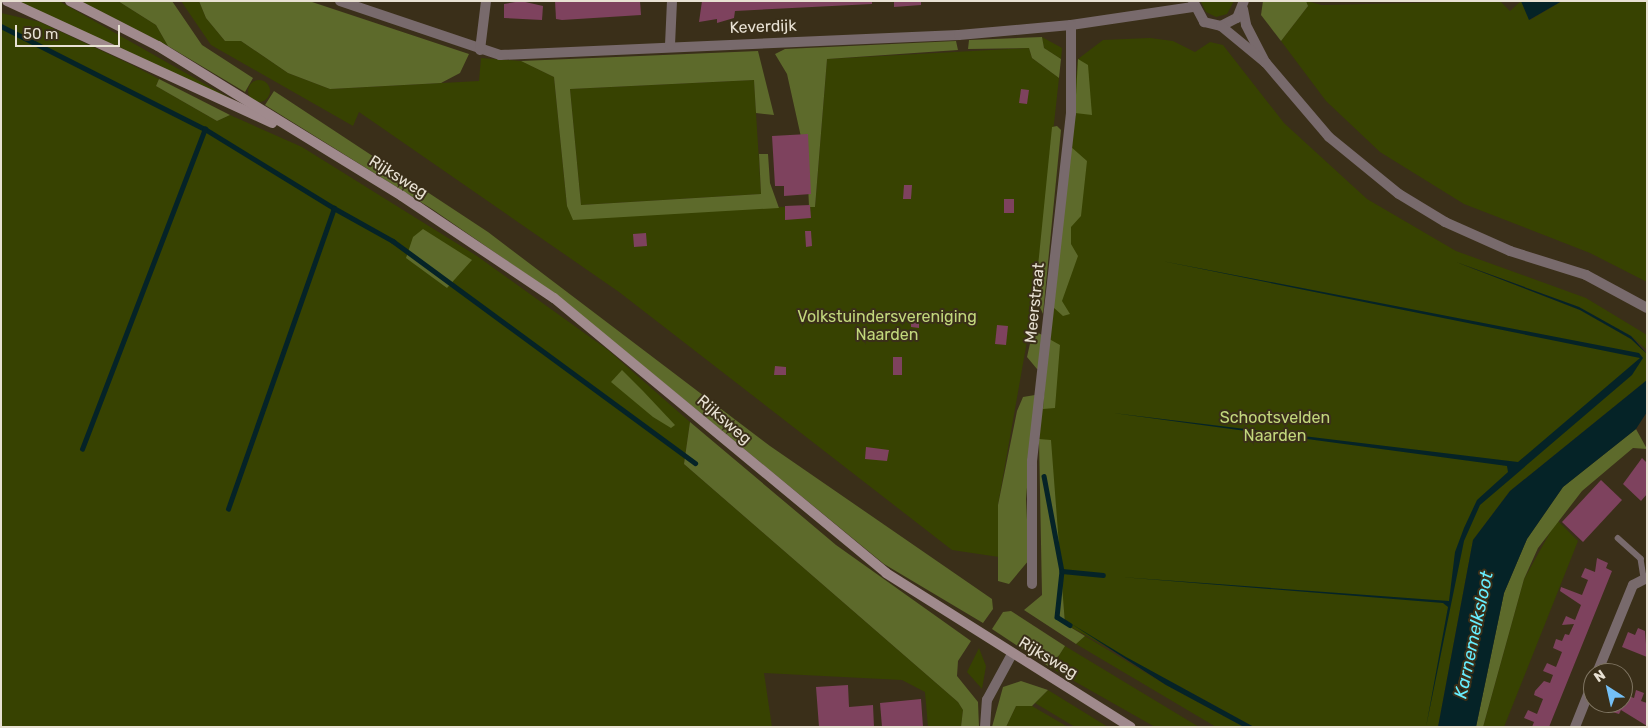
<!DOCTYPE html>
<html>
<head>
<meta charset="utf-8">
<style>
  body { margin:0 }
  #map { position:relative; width:1648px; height:728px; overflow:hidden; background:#3a2f19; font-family:Rubik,sans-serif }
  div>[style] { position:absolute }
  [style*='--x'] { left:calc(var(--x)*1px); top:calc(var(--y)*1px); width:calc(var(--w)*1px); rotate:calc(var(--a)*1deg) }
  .green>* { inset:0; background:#374201 }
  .round { border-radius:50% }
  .forest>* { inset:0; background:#5d6a2b }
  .water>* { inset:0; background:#052327 }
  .stream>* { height:4.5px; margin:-2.25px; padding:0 2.25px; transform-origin:2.25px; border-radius:2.25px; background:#052327 }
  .building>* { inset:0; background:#7e425e }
  .service>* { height:5.5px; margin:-2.75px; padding:0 2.75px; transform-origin:2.75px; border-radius:2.75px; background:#786a6c }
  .minor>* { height:10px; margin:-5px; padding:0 5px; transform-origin:5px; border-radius:5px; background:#786a6c }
  .tertiary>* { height:10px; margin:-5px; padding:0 5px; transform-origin:5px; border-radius:5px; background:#786a6c }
  .secondary>* { height:10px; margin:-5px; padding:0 5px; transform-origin:5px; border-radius:5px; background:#a08a8d }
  span { translate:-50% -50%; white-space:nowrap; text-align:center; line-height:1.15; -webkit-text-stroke:4px #3a2f19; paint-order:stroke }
  .street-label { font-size:16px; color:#e8e1d3 }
  .park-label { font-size:16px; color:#c2d77c }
  .water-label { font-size:18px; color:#67eefe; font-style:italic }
  .frame { position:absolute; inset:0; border:2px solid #e8e1d3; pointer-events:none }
  .north { position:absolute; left:1583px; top:663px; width:50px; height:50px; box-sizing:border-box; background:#3a2f19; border:1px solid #807663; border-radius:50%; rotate:325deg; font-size:14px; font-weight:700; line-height:20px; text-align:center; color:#e8e1d3 }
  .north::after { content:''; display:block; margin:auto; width:18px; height:22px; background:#74c0f6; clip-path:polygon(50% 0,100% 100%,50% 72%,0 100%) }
  .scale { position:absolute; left:15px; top:25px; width:105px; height:22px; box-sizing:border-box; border:2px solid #e8e1d3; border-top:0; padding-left:6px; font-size:15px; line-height:18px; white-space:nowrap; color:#e8e1d3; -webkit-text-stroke:4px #3a2f19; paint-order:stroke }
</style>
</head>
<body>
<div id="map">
  <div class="green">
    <div style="clip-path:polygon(15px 1px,59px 1px,256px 113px)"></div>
    <div style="clip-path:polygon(80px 1px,118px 1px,156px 25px,168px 46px)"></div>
    <div style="clip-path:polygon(181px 1px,199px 1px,206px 18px,225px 41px,241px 41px,288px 73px,330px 89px,479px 81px,481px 58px,521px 61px,554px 77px,567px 206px,815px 207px,827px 59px,1029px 48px,1032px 58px,1059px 78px,1035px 296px,998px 505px,999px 557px,952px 550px,619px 292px,359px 112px,353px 126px,211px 45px)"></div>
    <div style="clip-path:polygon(1234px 1px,1227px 14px,1216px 17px,1206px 12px,1201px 2px)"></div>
    <div style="clip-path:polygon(1306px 1px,1322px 5px,1500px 1px,1510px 11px,1521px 1px,1530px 20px,1562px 1px,1647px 1px,1647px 282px,1590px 253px,1464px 204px,1380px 152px,1326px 101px,1281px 41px,1308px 6px)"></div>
    <div style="clip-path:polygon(1px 13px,40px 22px,132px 65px,159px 79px,156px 86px,217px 121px,230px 115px,302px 147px,477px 256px,608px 350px,690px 422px,684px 464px,958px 702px,963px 710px,961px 727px,928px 727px,925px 692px,902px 680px,764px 673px,772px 727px,1px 727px)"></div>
    <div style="clip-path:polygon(1042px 37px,1062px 48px,1061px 59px,1044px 48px)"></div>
    <div style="clip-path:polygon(1150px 38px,1173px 41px,1195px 52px,1210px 42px,1223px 45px,1284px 123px,1367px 199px,1456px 251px,1586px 298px,1647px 335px,1647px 350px,1631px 336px,1579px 307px,1456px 262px,1580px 310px,1631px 339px,1647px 354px,1647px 380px,1510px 491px,1473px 540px,1438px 727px,1254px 727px,1065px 624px,1051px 464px,1039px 439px,1078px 59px,1103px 40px)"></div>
    <div class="round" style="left:248px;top:80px;width:22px;height:22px"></div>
    <div style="clip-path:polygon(754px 80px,761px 194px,581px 205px,570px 89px)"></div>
    <div style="clip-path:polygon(1557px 520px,1578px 541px,1504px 727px,1483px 727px,1524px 579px)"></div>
    <div style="clip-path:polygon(1085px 636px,1166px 685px,1244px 727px,1216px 727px,1076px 644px)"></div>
    <div style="clip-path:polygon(1065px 646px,1199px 727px,1155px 727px,1051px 668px)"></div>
    <div style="clip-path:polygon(979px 648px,986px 666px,982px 689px,967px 672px)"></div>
    <div style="clip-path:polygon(1048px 690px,1108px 727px,1075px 727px,1035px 703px)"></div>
    <div style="clip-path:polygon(1016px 706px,1032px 706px,1068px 727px,1006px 727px)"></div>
  </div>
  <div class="forest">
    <div style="clip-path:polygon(118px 1px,172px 1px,202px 45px,253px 78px,245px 92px,168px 46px,156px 25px)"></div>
    <div style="clip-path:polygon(199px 1px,309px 1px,469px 54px,460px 73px,441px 83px,330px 89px,288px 73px,241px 41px,225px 41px,206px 18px)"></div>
    <div style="clip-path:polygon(1263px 1px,1306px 1px,1308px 6px,1281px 41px,1261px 15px)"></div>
    <div style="clip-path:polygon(1042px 37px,1044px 48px,1061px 59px,1059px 78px,1032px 58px,1029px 48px,968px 49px,969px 40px)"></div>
    <div style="clip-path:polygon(956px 41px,958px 50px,827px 59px,815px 207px,809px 207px,806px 137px,801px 137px,787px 74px,775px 54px,785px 49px)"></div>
    <div style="clip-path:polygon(758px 51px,774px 115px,756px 113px,754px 80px,570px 89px,581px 205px,761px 194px,759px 154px,768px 154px,770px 183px,779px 208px,573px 220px,567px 206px,554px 77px,521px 61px)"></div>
    <div style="clip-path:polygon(1078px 59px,1088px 65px,1092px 115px,1075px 113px)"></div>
    <div style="clip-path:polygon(159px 79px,230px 115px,217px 121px,156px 86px)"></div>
    <div style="clip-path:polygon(274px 91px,488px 232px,770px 446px,992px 599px,993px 609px,983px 623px,884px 564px,558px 296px,432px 209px,265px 105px)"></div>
    <div style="clip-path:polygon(1057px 126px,1061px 130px,1043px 314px,1035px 296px,1052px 127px)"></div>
    <div style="clip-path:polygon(1070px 146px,1087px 161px,1081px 216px,1071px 227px,1071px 244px,1078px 256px,1062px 301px,1070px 314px,1063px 316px,1053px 307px)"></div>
    <div style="clip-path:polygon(423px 229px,472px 260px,447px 288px,406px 258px,413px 237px)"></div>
    <div style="clip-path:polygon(1033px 330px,1060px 345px,1055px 408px,1043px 409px,1046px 371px,1037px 369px,1027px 357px)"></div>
    <div style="clip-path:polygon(622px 370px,643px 391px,675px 425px,671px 428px,653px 417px,611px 382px)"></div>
    <div style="clip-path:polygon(1035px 395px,1026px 499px,1029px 560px,1009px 584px,998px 581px,998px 505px,1017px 411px,1023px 397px)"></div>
    <div style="clip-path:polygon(690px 422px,836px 545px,971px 641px,958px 661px,957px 676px,978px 702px,979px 727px,961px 727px,963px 710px,958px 702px,684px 464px)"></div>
    <div style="clip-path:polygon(1636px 429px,1647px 449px,1633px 448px,1582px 491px,1538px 548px,1524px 579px,1483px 727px,1476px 727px,1504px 593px,1527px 539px,1563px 487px)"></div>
    <div style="clip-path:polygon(1039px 439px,1051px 440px,1065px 624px,1085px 636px,1076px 644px,1024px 610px,1042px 595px)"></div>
    <div style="clip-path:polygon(1011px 611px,1065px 646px,1051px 668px,992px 629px,1003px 612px)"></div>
    <div style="clip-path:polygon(1021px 681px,1048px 690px,1032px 706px,1016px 706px,1006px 727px,992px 727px,1003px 687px)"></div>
  </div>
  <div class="water">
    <div style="clip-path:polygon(1521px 1px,1562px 1px,1529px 20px)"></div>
    <div style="clip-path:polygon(1162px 261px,1639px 353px,1643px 358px,1632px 375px,1480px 505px,1464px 541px,1426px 727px,1448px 607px,1443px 603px,1121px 577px,1449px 601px,1455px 552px,1464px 528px,1477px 500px,1508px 472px,1507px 466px,1113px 413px,1518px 462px,1640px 358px)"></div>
    <div style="clip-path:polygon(1456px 262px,1579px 307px,1631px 336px,1647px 354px,1631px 339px,1580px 310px)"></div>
    <div style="clip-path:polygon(1647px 380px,1647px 412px,1636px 429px,1563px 487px,1527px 539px,1504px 593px,1476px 727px,1438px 727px,1473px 540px,1510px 491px)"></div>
    <div style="clip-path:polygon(1070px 623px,1126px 657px,1254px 727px,1244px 727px,1166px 685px)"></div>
  </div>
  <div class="stream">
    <div style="--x:1;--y:26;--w:229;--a:26.8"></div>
    <div style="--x:205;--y:129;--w:151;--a:31.5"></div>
    <div style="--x:82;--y:449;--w:343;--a:-69"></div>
    <div style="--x:1044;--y:476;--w:97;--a:79.3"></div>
    <div style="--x:1062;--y:571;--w:46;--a:96.2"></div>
    <div style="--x:1057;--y:617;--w:15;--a:32"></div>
    <div style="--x:228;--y:509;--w:319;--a:-70.6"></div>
    <div style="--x:334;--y:208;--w:68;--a:29.2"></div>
    <div style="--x:393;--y:241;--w:375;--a:36.3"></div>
    <div style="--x:1062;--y:571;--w:41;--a:5.6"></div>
  </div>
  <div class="building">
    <div style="clip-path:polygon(521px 1px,543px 6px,542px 20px,504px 18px,504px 4px)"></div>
    <div style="clip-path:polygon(555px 1px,640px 1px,641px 15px,562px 20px,556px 19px)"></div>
    <div style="clip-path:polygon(702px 1px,872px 1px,872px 4px,735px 11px,734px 18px,717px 23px,717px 19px,699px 22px)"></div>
    <div style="clip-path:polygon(894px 1px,921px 1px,921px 5px,894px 7px)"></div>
    <div style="clip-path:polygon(1021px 89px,1029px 90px,1027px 104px,1019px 103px)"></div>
    <div style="clip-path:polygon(808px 134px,811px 194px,784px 196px,784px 186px,775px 186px,772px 136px)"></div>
    <div style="clip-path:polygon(904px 185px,912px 185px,911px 199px,903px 199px)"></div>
    <div style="clip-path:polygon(1004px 199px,1014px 199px,1014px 213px,1004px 213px)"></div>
    <div style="clip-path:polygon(810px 205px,811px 218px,785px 220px,785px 206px)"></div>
    <div style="clip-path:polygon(805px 231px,811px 231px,812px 246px,806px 247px)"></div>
    <div style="clip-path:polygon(646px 233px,647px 246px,634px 247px,633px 234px)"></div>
    <div style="clip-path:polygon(911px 312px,919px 312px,919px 328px,911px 327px)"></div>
    <div style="clip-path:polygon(997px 325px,1008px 326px,1006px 345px,995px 344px)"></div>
    <div style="clip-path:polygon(893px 357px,902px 357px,902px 375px,893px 375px)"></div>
    <div style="clip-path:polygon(775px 366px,786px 367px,786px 375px,774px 375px)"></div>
    <div style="clip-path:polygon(866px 447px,889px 450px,887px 461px,865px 459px)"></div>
    <div style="clip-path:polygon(1642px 458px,1647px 463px,1647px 494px,1641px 501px,1623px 484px)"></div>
    <div style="clip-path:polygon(1601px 480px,1622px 500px,1583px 542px,1562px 522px)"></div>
    <div style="clip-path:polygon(1597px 558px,1608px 563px,1606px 568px,1612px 571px,1549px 727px,1532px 727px,1534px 722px,1524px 718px,1528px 710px,1537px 714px,1543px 699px,1534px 695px,1535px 691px,1544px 681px,1550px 683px,1553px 675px,1543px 671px,1547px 663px,1556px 667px,1562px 652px,1553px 648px,1556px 639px,1562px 641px,1565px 634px,1569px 635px,1574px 624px,1562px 625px,1566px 616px,1575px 620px,1581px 605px,1560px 591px,1561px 587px,1582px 595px,1588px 580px,1581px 577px,1585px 568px,1595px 572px)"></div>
    <div style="clip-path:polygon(1638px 628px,1645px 631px,1647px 657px,1622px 647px,1628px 632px,1635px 635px)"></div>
    <div style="clip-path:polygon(848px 685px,849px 707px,873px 705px,874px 727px,819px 727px,816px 687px)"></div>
    <div style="clip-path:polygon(1636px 690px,1644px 693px,1641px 701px,1647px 703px,1647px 726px,1621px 710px,1619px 714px,1593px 706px,1623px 703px,1623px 694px,1634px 698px)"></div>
    <div style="clip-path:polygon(921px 699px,923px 727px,882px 727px,880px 703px)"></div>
  </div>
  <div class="service">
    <div style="--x:1618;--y:538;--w:31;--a:42"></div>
    <div style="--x:1641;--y:559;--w:18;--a:81"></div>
  </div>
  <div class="minor">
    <div style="--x:340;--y:1;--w:169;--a:18.6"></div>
    <div style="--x:500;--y:55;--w:459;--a:-2.5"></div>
    <div style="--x:959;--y:35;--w:112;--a:-5.1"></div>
    <div style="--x:1071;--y:25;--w:123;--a:-8.4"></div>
    <div style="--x:670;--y:45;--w:44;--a:-87.4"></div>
    <div style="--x:480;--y:50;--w:49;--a:-83"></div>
    <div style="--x:1032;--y:584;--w:123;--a:-90"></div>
    <div style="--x:1032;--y:461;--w:350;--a:-83.6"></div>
    <div style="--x:1071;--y:113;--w:88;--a:-90"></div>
    <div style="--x:1597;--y:673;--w:95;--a:-67.8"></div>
    <div style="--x:1633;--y:585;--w:16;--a:-27"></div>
    <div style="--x:985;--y:727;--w:27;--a:-86"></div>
    <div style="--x:987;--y:700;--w:52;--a:-61.5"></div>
    <div style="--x:1575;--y:727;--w:48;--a:-68.2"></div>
  </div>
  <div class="tertiary">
    <div style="--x:1193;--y:1;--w:24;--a:62"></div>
    <div style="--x:1204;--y:22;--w:17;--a:13"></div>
    <div style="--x:1221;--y:26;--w:18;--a:-27"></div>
    <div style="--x:1237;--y:18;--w:18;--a:-68"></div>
    <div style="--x:1243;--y:9;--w:16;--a:79"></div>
    <div style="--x:1246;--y:25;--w:42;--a:62.8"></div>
    <div style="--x:1221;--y:26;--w:58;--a:39.4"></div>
    <div style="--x:1266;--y:63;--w:97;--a:49.6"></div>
    <div style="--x:1329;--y:137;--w:90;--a:39.2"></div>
    <div style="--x:1399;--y:194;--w:54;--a:31.3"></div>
    <div style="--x:1445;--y:222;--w:71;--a:24"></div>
    <div style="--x:1510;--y:251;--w:80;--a:17.5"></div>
    <div style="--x:1586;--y:275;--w:69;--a:28.4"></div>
  </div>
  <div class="secondary">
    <div style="--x:7;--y:1;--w:292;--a:24.7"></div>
    <div style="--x:70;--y:1;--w:99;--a:27.1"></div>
    <div style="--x:158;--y:46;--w:286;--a:31.6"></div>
    <div style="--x:402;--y:196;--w:183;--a:33.9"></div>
    <div style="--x:554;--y:298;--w:431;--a:39.6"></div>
    <div style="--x:886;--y:573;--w:289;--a:32.2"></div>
  </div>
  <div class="street-label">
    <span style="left:763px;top:27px;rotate:-2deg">Keverdijk</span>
    <span style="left:398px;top:177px;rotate:32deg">Rijksweg</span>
    <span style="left:1035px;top:303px;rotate:-84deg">Meerstraat</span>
    <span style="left:724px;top:420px;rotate:41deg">Rijksweg</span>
    <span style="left:1048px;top:658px;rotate:31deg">Rijksweg</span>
  </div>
  <div class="park-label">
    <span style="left:887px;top:326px">Volkstuindersvereniging<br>Naarden</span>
    <span style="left:1275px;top:427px">Schootsvelden<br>Naarden</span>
  </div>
  <div class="water-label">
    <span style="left:1474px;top:635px;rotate:-78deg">Karnemelksloot</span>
  </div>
  <div class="frame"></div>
  <div class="north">N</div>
  <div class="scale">50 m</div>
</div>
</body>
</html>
